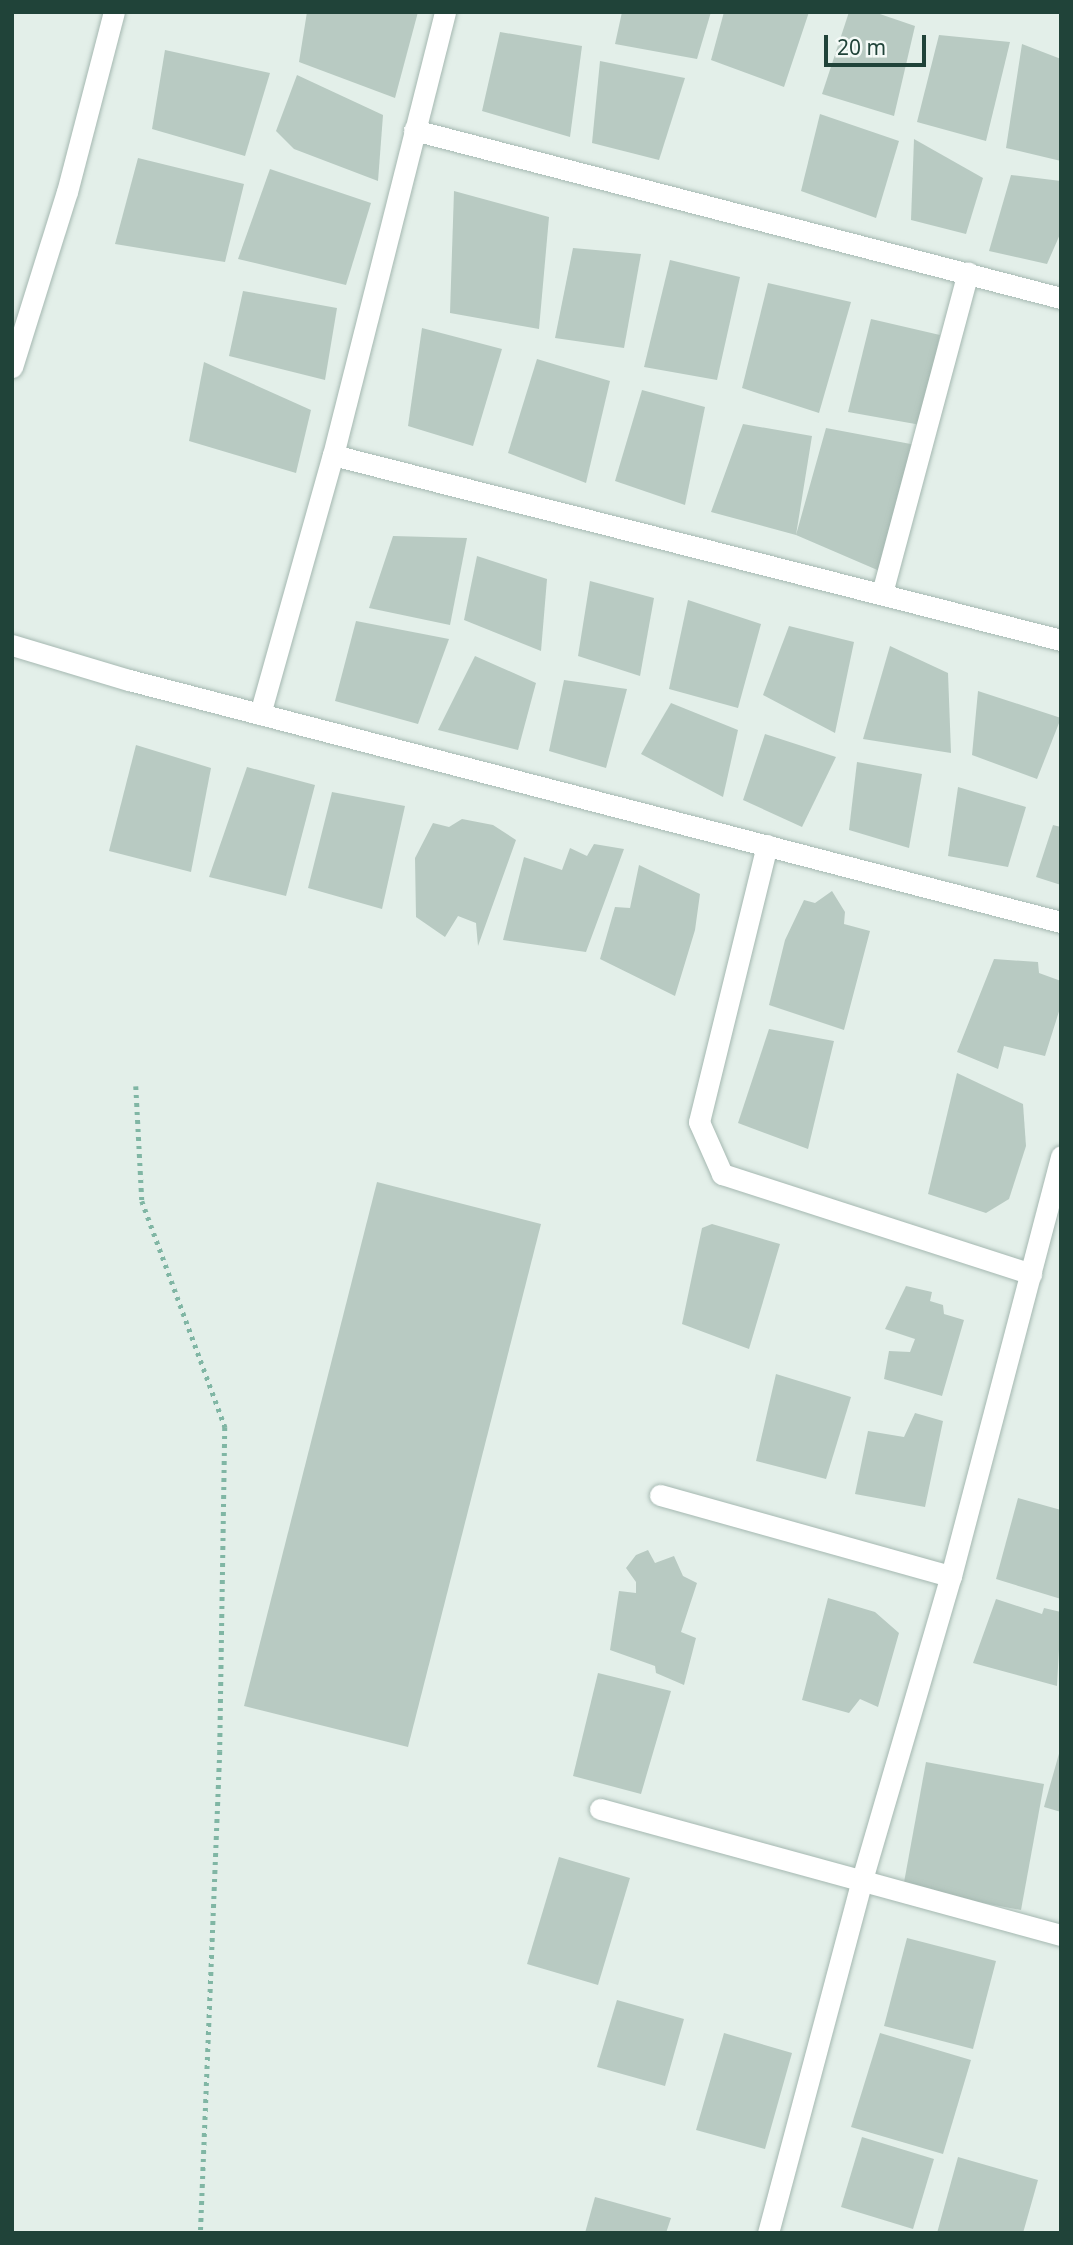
<!DOCTYPE html>
<html>
<head>
<meta charset="utf-8">
<style>
  body { margin:0 }
  #map { position:relative; width:1073px; height:2245px; overflow:hidden; background:#e3efe9; font-family:"Noto Sans",sans-serif }
  div>[style] { position:absolute }
  [style*='--x'] { left:calc(var(--x)*1px); top:calc(var(--y)*1px); width:calc(var(--w)*1px); rotate:calc(var(--a)*1deg) }
  .building>* { inset:0; background:#b8cac2 }
  .path>* { height:4.5px; margin-top:-2.25px; transform-origin:0; background:repeating-linear-gradient(90deg,#80b6a4 0 3.5px,transparent 0 8.5px) }
  .roads { filter:drop-shadow(0 0 2px #a5b8b1) drop-shadow(0 0 2px #a5b8b1) }
  .minor>* { height:21px; margin:-10.5px; padding:0 10.5px; transform-origin:10.5px; border-radius:10.5px; background:#fff }
  span { translate:-50% -50%; white-space:nowrap; text-align:center; line-height:1.15; -webkit-text-stroke:6px #f4faf7; paint-order:stroke }
  .frame { position:absolute; inset:0; border:14px solid #204339; pointer-events:none }
  .scale { position:absolute; left:824px; top:35px; width:102px; height:32px; box-sizing:border-box; border:4px solid #204339; border-top:0; padding-left:9px; font-size:21px; line-height:24px; white-space:nowrap; color:#204339; -webkit-text-stroke:5px #f4faf7; paint-order:stroke }
</style>
</head>
<body>
<div id="map">
  <div class="building">
    <div style="clip-path:polygon(307px 12px,418px 12px,395px 98px,299px 62px)"></div>
    <div style="clip-path:polygon(622px 12px,711px 12px,697px 59px,615px 44px)"></div>
    <div style="clip-path:polygon(724px 12px,809px 12px,784px 87px,711px 60px)"></div>
    <div style="clip-path:polygon(849px 12px,874px 12px,915px 26px,894px 116px,822px 94px)"></div>
    <div style="clip-path:polygon(500px 32px,582px 46px,570px 137px,482px 111px)"></div>
    <div style="clip-path:polygon(939px 35px,1010px 42px,986px 141px,917px 122px)"></div>
    <div style="clip-path:polygon(1022px 44px,1061px 59px,1061px 161px,1006px 148px)"></div>
    <div style="clip-path:polygon(165px 50px,270px 73px,245px 156px,152px 129px)"></div>
    <div style="clip-path:polygon(600px 61px,685px 78px,659px 160px,592px 143px)"></div>
    <div style="clip-path:polygon(297px 75px,383px 115px,378px 181px,294px 149px,276px 131px)"></div>
    <div style="clip-path:polygon(820px 114px,899px 141px,876px 218px,801px 191px)"></div>
    <div style="clip-path:polygon(914px 139px,983px 178px,966px 234px,911px 220px)"></div>
    <div style="clip-path:polygon(138px 158px,244px 184px,225px 262px,115px 244px)"></div>
    <div style="clip-path:polygon(270px 169px,371px 203px,346px 285px,238px 259px)"></div>
    <div style="clip-path:polygon(1011px 175px,1061px 181px,1061px 232px,1047px 264px,989px 251px)"></div>
    <div style="clip-path:polygon(454px 191px,549px 217px,539px 329px,450px 313px)"></div>
    <div style="clip-path:polygon(573px 248px,641px 254px,624px 348px,555px 338px)"></div>
    <div style="clip-path:polygon(670px 260px,740px 277px,717px 380px,644px 367px)"></div>
    <div style="clip-path:polygon(768px 283px,851px 302px,819px 413px,742px 388px)"></div>
    <div style="clip-path:polygon(243px 291px,337px 308px,325px 380px,229px 356px)"></div>
    <div style="clip-path:polygon(871px 319px,940px 335px,921px 425px,848px 412px)"></div>
    <div style="clip-path:polygon(422px 328px,502px 349px,473px 446px,408px 426px)"></div>
    <div style="clip-path:polygon(537px 359px,610px 381px,586px 483px,508px 453px)"></div>
    <div style="clip-path:polygon(204px 362px,311px 410px,296px 473px,189px 441px)"></div>
    <div style="clip-path:polygon(642px 390px,705px 407px,685px 505px,615px 481px)"></div>
    <div style="clip-path:polygon(743px 424px,812px 436px,796px 535px,826px 428px,916px 445px,882px 572px,796px 535px,711px 512px)"></div>
    <div style="clip-path:polygon(393px 536px,467px 538px,450px 625px,369px 608px)"></div>
    <div style="clip-path:polygon(477px 556px,547px 579px,541px 651px,464px 620px)"></div>
    <div style="clip-path:polygon(590px 581px,654px 598px,640px 676px,578px 656px)"></div>
    <div style="clip-path:polygon(688px 600px,761px 624px,738px 708px,669px 689px)"></div>
    <div style="clip-path:polygon(356px 621px,449px 639px,418px 724px,335px 701px)"></div>
    <div style="clip-path:polygon(789px 626px,854px 642px,835px 733px,763px 695px)"></div>
    <div style="clip-path:polygon(890px 646px,948px 673px,951px 753px,863px 739px)"></div>
    <div style="clip-path:polygon(475px 656px,536px 683px,518px 750px,438px 730px)"></div>
    <div style="clip-path:polygon(564px 680px,627px 689px,606px 768px,549px 751px)"></div>
    <div style="clip-path:polygon(978px 691px,1061px 718px,1037px 779px,972px 755px)"></div>
    <div style="clip-path:polygon(671px 703px,738px 730px,723px 797px,641px 754px)"></div>
    <div style="clip-path:polygon(765px 734px,836px 757px,802px 827px,743px 800px)"></div>
    <div style="clip-path:polygon(136px 745px,211px 768px,191px 872px,109px 851px)"></div>
    <div style="clip-path:polygon(857px 762px,922px 774px,909px 848px,849px 830px)"></div>
    <div style="clip-path:polygon(247px 767px,315px 785px,286px 896px,209px 877px)"></div>
    <div style="clip-path:polygon(958px 787px,1026px 807px,1008px 867px,948px 856px)"></div>
    <div style="clip-path:polygon(332px 792px,405px 806px,382px 909px,308px 888px)"></div>
    <div style="clip-path:polygon(462px 819px,493px 825px,516px 840px,478px 946px,476px 923px,458px 916px,445px 937px,416px 917px,415px 858px,433px 823px,449px 827px)"></div>
    <div style="clip-path:polygon(1053px 825px,1061px 827px,1061px 885px,1036px 877px)"></div>
    <div style="clip-path:polygon(594px 844px,624px 849px,586px 952px,503px 940px,524px 857px,562px 870px,570px 848px,587px 856px)"></div>
    <div style="clip-path:polygon(639px 865px,700px 894px,695px 930px,675px 996px,600px 959px,615px 907px,630px 908px)"></div>
    <div style="clip-path:polygon(832px 891px,845px 912px,844px 924px,870px 931px,844px 1030px,769px 1005px,785px 940px,804px 900px,815px 903px)"></div>
    <div style="clip-path:polygon(994px 959px,1038px 962px,1039px 973px,1061px 981px,1061px 1005px,1045px 1056px,1004px 1046px,998px 1069px,957px 1052px)"></div>
    <div style="clip-path:polygon(769px 1029px,834px 1041px,808px 1149px,738px 1123px)"></div>
    <div style="clip-path:polygon(957px 1073px,1023px 1104px,1026px 1146px,1009px 1199px,986px 1213px,928px 1194px)"></div>
    <div style="clip-path:polygon(377px 1182px,541px 1224px,408px 1747px,244px 1706px)"></div>
    <div style="clip-path:polygon(712px 1224px,780px 1244px,749px 1349px,682px 1324px,702px 1228px)"></div>
    <div style="clip-path:polygon(906px 1286px,932px 1292px,930px 1301px,943px 1305px,944px 1314px,964px 1320px,942px 1396px,884px 1379px,889px 1351px,910px 1352px,915px 1339px,885px 1329px)"></div>
    <div style="clip-path:polygon(776px 1374px,851px 1397px,826px 1479px,756px 1461px)"></div>
    <div style="clip-path:polygon(915px 1413px,943px 1421px,925px 1507px,855px 1494px,868px 1431px,904px 1437px)"></div>
    <div style="clip-path:polygon(1018px 1498px,1061px 1510px,1061px 1599px,996px 1579px)"></div>
    <div style="clip-path:polygon(648px 1550px,655px 1563px,674px 1556px,683px 1576px,697px 1583px,681px 1632px,696px 1638px,684px 1685px,656px 1673px,655px 1666px,610px 1650px,619px 1591px,636px 1593px,636px 1582px,626px 1568px,636px 1555px)"></div>
    <div style="clip-path:polygon(828px 1598px,875px 1612px,899px 1633px,878px 1707px,860px 1699px,849px 1713px,802px 1700px)"></div>
    <div style="clip-path:polygon(996px 1599px,1042px 1614px,1044px 1608px,1061px 1612px,1057px 1686px,973px 1663px)"></div>
    <div style="clip-path:polygon(598px 1673px,671px 1691px,641px 1794px,573px 1776px)"></div>
    <div style="clip-path:polygon(1060px 1750px,1061px 1751px,1061px 1812px,1044px 1807px)"></div>
    <div style="clip-path:polygon(926px 1762px,1044px 1784px,1021px 1910px,903px 1888px)"></div>
    <div style="clip-path:polygon(559px 1857px,630px 1878px,598px 1985px,527px 1964px)"></div>
    <div style="clip-path:polygon(907px 1938px,996px 1961px,973px 2049px,884px 2026px)"></div>
    <div style="clip-path:polygon(617px 2000px,684px 2019px,665px 2086px,597px 2067px)"></div>
    <div style="clip-path:polygon(724px 2033px,792px 2053px,765px 2149px,696px 2130px)"></div>
    <div style="clip-path:polygon(880px 2033px,971px 2060px,943px 2154px,851px 2127px)"></div>
    <div style="clip-path:polygon(862px 2137px,934px 2159px,913px 2229px,841px 2207px)"></div>
    <div style="clip-path:polygon(958px 2157px,1038px 2180px,1023px 2233px,937px 2233px)"></div>
    <div style="clip-path:polygon(595px 2197px,671px 2218px,666px 2233px,585px 2233px)"></div>
  </div>
  <div class="path">
    <div style="--x:136;--y:1086;--w:115;--a:87"></div>
    <div style="--x:142;--y:1201;--w:241;--a:69.8"></div>
    <div style="--x:225;--y:1427;--w:324;--a:90.9"></div>
    <div style="--x:220;--y:1751;--w:482;--a:92.3"></div>
  </div>
  <div class="roads">
    <div class="minor">
      <div style="--x:414;--y:130;--w:668;--a:14.56"></div>
      <div style="--x:12;--y:367;--w:183;--a:-72.6"></div>
      <div style="--x:67;--y:192;--w:186;--a:-75.4"></div>
      <div style="--x:333;--y:455;--w:751;--a:14.26"></div>
      <div style="--x:882;--y:593;--w:332;--a:-75"></div>
      <div style="--x:12;--y:645;--w:122;--a:16.7"></div>
      <div style="--x:129;--y:680;--w:963;--a:14.56"></div>
      <div style="--x:260;--y:714;--w:269;--a:-74.3"></div>
      <div style="--x:333;--y:455;--w:457;--a:-75.8"></div>
      <div style="--x:767;--y:845;--w:285;--a:103.8"></div>
      <div style="--x:699;--y:1122;--w:57;--a:66.1"></div>
      <div style="--x:722;--y:1174;--w:325;--a:17.9"></div>
      <div style="--x:660;--y:1495;--w:302;--a:15.6"></div>
      <div style="--x:600;--y:1809;--w:478;--a:15.3"></div>
      <div style="--x:768;--y:2233;--w:362;--a:-75.1"></div>
      <div style="--x:861;--y:1883;--w:320;--a:-73.7"></div>
      <div style="--x:951;--y:1576;--w:434;--a:-75.3"></div>
    </div>
  </div>
  <div class="frame"></div>
  <div class="scale">20 m</div>
</div>
</body>
</html>
